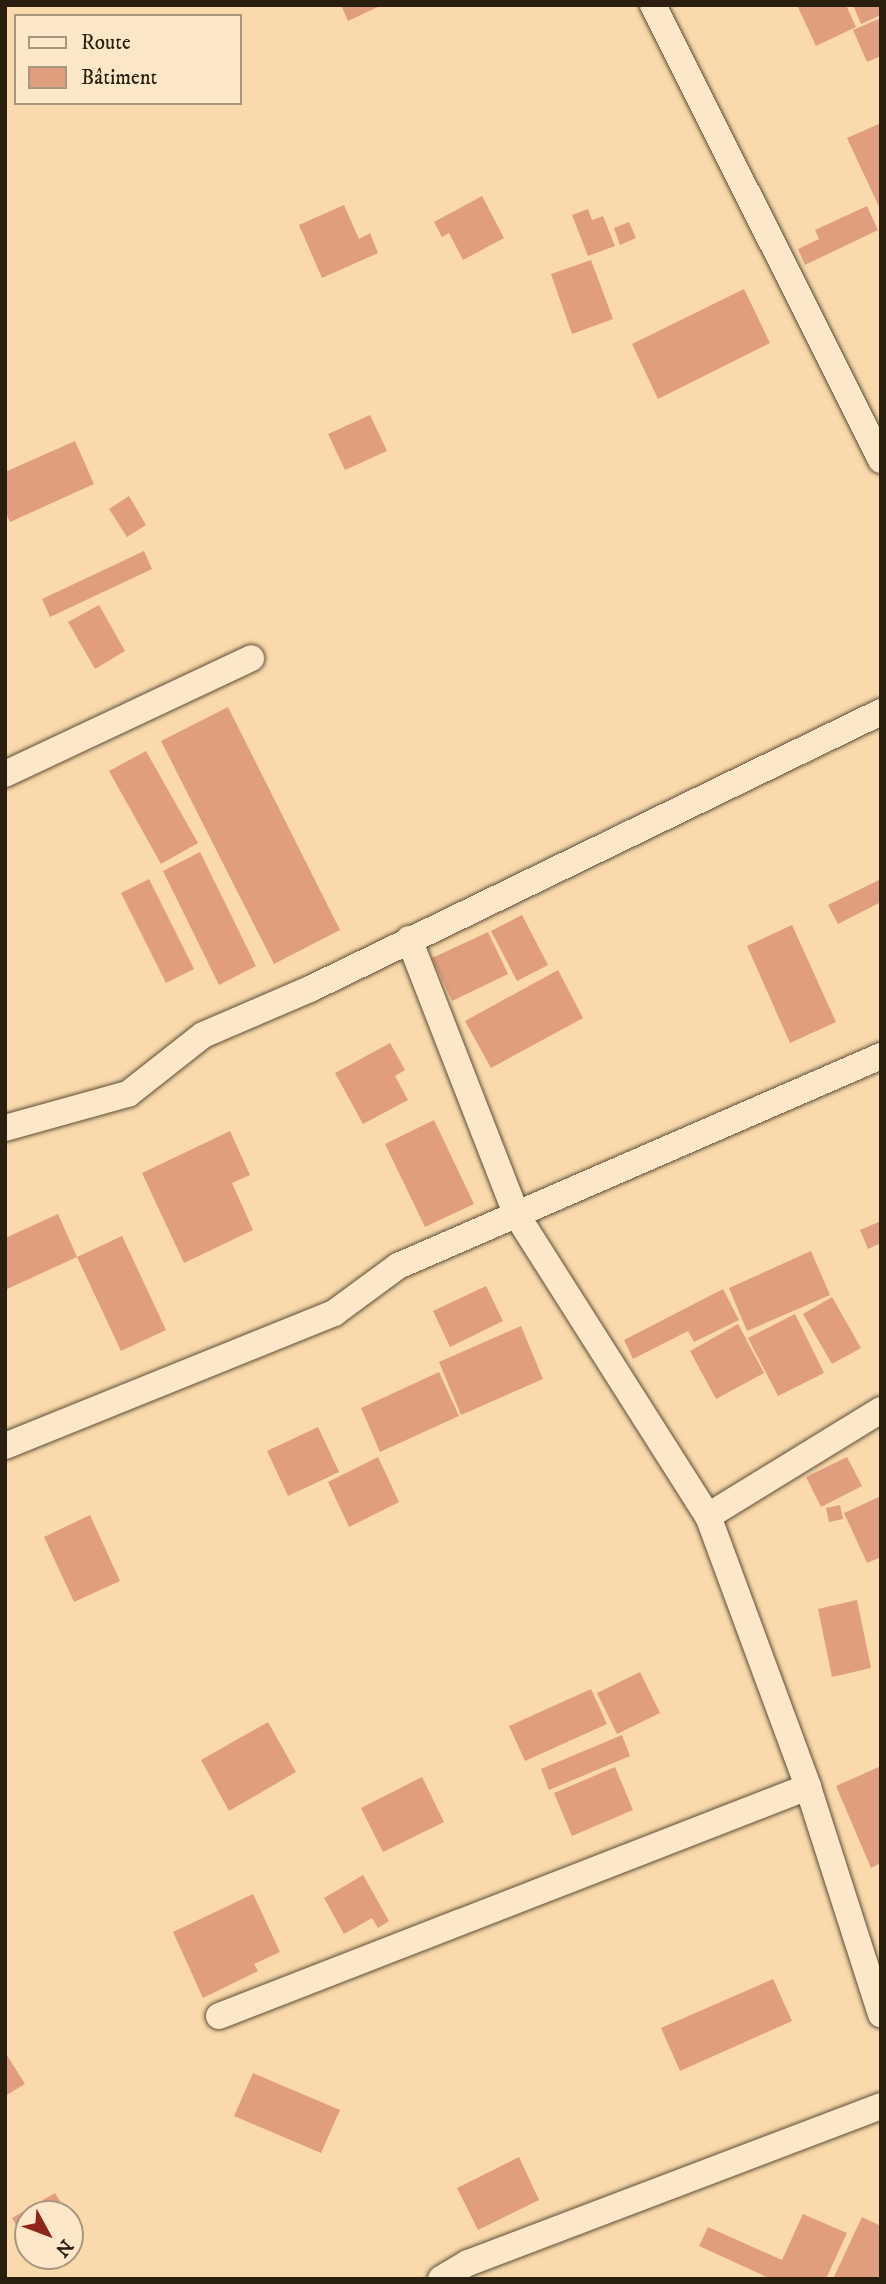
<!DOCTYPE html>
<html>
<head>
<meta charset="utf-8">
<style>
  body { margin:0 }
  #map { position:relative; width:886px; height:2284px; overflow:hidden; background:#fadaac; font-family:"IM FELL DW Pica",serif }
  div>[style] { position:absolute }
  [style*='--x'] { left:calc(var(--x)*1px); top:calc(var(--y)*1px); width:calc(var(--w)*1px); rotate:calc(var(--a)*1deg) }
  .building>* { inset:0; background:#e19e7e }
  .roads { filter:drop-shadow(0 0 2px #5e4d36) drop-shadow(0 0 2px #5e4d36) }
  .minor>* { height:26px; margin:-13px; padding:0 13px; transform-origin:13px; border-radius:13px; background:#fce7c9 }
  span { translate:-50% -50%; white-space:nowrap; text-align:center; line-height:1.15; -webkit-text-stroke:5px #fce7c9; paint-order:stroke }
  .frame { position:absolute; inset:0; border:7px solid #2a1e0e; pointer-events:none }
  .legend { position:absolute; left:14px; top:14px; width:228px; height:91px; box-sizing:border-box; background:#fce7c9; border:2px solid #a8977e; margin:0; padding:9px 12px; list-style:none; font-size:21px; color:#2a1e0e }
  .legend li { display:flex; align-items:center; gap:14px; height:35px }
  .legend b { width:35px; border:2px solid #a8977e }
  .north { position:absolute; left:14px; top:2200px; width:70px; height:70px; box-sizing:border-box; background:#fce7c9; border:2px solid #a8977e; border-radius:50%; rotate:131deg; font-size:19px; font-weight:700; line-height:28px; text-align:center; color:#2a1e0e }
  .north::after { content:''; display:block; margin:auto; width:24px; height:32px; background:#8f2418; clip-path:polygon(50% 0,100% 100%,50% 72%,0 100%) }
</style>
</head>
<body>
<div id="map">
  <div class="building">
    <div style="clip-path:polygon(341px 5px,382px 5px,348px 21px)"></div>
    <div style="clip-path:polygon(797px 5px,846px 5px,856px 27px,816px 46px)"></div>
    <div style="clip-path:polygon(853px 5px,881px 5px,881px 15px,861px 24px)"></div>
    <div style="clip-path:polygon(881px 18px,881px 56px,867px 62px,853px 30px)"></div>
    <div style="clip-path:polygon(881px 123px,881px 211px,847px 138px)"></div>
    <div style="clip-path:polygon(482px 196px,504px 238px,463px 260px,449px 233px,442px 237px,434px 222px)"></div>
    <div style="clip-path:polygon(344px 205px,359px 239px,370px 233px,378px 253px,322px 278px,299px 225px)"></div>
    <div style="clip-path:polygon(867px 206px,878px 230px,805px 265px,798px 249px,819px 239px,815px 230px)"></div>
    <div style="clip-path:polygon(588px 209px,592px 220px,603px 216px,615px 246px,588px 256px,572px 215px)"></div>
    <div style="clip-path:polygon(629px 222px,636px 238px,620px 245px,614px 228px)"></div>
    <div style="clip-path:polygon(591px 260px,613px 319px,572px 334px,551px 274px)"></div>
    <div style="clip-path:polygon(744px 289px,770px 343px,658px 399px,632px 344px)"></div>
    <div style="clip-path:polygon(370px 415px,387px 451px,345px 470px,328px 434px)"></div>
    <div style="clip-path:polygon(75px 441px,94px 484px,10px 522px,5px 511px,5px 472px)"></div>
    <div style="clip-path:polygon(129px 496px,146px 525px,127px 537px,109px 509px)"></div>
    <div style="clip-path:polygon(144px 551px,152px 569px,50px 617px,42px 599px)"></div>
    <div style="clip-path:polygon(99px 605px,125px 651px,95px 669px,68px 622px)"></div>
    <div style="clip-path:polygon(228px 707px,340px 930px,274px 964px,161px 741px)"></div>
    <div style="clip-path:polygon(146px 751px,198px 843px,161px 864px,109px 771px)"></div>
    <div style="clip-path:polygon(200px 852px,256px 966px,219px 985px,163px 871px)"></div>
    <div style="clip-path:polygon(149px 879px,194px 969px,166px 983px,121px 893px)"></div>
    <div style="clip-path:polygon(881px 879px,881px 902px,838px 924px,828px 905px)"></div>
    <div style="clip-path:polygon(522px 915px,548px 965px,517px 981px,491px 931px)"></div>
    <div style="clip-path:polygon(792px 925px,836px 1022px,790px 1043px,747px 946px)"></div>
    <div style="clip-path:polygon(488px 932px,508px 974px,452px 1001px,432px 958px)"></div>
    <div style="clip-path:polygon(558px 970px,583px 1018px,491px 1068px,465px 1021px)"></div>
    <div style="clip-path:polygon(390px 1043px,405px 1070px,395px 1076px,408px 1100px,363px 1124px,335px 1073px)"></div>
    <div style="clip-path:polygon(434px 1120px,474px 1204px,425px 1227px,385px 1144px)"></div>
    <div style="clip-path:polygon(230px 1131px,250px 1175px,232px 1183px,253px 1230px,184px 1263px,142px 1173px)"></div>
    <div style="clip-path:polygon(58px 1214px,77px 1257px,5px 1290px,5px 1238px)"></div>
    <div style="clip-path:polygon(881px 1221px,881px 1243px,868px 1249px,860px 1230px)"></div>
    <div style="clip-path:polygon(122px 1236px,166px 1330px,121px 1351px,77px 1257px)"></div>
    <div style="clip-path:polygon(811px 1251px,830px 1295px,747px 1331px,729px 1288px)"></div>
    <div style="clip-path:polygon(486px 1286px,503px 1321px,450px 1347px,433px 1311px)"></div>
    <div style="clip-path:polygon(723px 1289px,739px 1320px,694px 1342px,688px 1331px,633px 1359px,624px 1340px)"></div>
    <div style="clip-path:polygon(832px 1297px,861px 1348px,832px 1364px,803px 1314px)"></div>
    <div style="clip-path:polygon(795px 1314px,824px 1373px,778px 1396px,748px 1338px)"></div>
    <div style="clip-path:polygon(738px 1324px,764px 1373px,716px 1399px,690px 1351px)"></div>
    <div style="clip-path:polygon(521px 1326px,543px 1379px,461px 1415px,439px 1362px)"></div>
    <div style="clip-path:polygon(439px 1372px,459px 1416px,380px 1452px,361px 1408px)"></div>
    <div style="clip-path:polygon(318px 1427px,339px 1472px,288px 1496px,267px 1451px)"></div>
    <div style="clip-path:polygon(378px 1457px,399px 1502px,349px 1527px,328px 1482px)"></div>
    <div style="clip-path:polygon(847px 1457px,862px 1486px,821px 1507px,806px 1477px)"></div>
    <div style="clip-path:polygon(881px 1496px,881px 1557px,867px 1563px,844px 1513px)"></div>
    <div style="clip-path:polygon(840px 1505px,843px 1519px,829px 1522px,826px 1508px)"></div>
    <div style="clip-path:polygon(90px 1515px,120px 1581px,74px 1602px,44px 1537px)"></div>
    <div style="clip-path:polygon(857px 1600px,871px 1668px,832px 1677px,818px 1609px)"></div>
    <div style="clip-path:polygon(640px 1672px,660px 1713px,617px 1734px,597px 1693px)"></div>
    <div style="clip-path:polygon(591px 1689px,607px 1724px,525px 1761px,509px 1726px)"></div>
    <div style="clip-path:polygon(268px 1722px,296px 1772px,229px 1811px,201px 1760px)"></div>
    <div style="clip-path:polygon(622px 1735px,630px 1756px,549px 1790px,541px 1769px)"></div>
    <div style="clip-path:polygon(881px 1766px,881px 1863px,871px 1868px,836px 1786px)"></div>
    <div style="clip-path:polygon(615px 1767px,633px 1810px,572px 1836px,554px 1793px)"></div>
    <div style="clip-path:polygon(422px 1777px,444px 1822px,383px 1852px,361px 1808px)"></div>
    <div style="clip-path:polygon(363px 1875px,389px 1921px,378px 1928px,372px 1918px,344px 1934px,324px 1898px)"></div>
    <div style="clip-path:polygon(253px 1894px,280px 1952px,254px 1964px,258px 1971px,203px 1998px,173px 1932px)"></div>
    <div style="clip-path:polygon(773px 1979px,792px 2021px,680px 2071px,661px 2028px)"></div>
    <div style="clip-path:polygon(5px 2052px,25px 2084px,5px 2096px)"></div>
    <div style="clip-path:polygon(253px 2073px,340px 2110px,321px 2153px,234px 2116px)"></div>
    <div style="clip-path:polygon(519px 2157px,539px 2200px,478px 2230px,457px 2188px)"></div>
    <div style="clip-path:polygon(55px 2193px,68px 2214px,28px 2214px,28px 2246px,12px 2218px)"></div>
    <div style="clip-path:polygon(803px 2214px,847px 2233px,826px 2279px,771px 2279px,699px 2246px,708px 2227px,782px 2260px)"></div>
    <div style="clip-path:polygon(862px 2217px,881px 2226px,881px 2279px,833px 2279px)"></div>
  </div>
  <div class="roads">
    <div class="minor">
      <div style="--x:653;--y:5;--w:509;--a:63.38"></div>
      <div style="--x:5;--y:774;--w:272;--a:-25.2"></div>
      <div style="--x:409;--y:939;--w:295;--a:68.7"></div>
      <div style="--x:516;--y:1214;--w:358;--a:57.6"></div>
      <div style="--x:708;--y:1516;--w:289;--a:69.7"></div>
      <div style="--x:808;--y:1787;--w:239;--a:72.2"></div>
      <div style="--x:5;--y:1128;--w:128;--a:-15.5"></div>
      <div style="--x:128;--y:1094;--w:95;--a:-38.2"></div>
      <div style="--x:203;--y:1035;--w:116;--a:-23.3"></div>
      <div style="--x:310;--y:989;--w:635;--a:-25.88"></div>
      <div style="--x:5;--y:1446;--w:355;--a:-22"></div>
      <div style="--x:334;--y:1313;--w:79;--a:-36.3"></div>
      <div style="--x:398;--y:1266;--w:527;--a:-23.5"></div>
      <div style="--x:708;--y:1516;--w:203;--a:-31.5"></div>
      <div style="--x:219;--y:2016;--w:632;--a:-21.25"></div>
      <div style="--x:441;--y:2279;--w:31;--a:-31"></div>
      <div style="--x:468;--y:2263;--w:442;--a:-20.8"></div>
    </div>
  </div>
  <div class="frame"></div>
  <ul class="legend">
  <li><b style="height:9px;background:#fce7c9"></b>Route</li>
  <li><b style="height:19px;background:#e19e7e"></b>Bâtiment</li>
  </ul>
  <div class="north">N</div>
</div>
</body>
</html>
